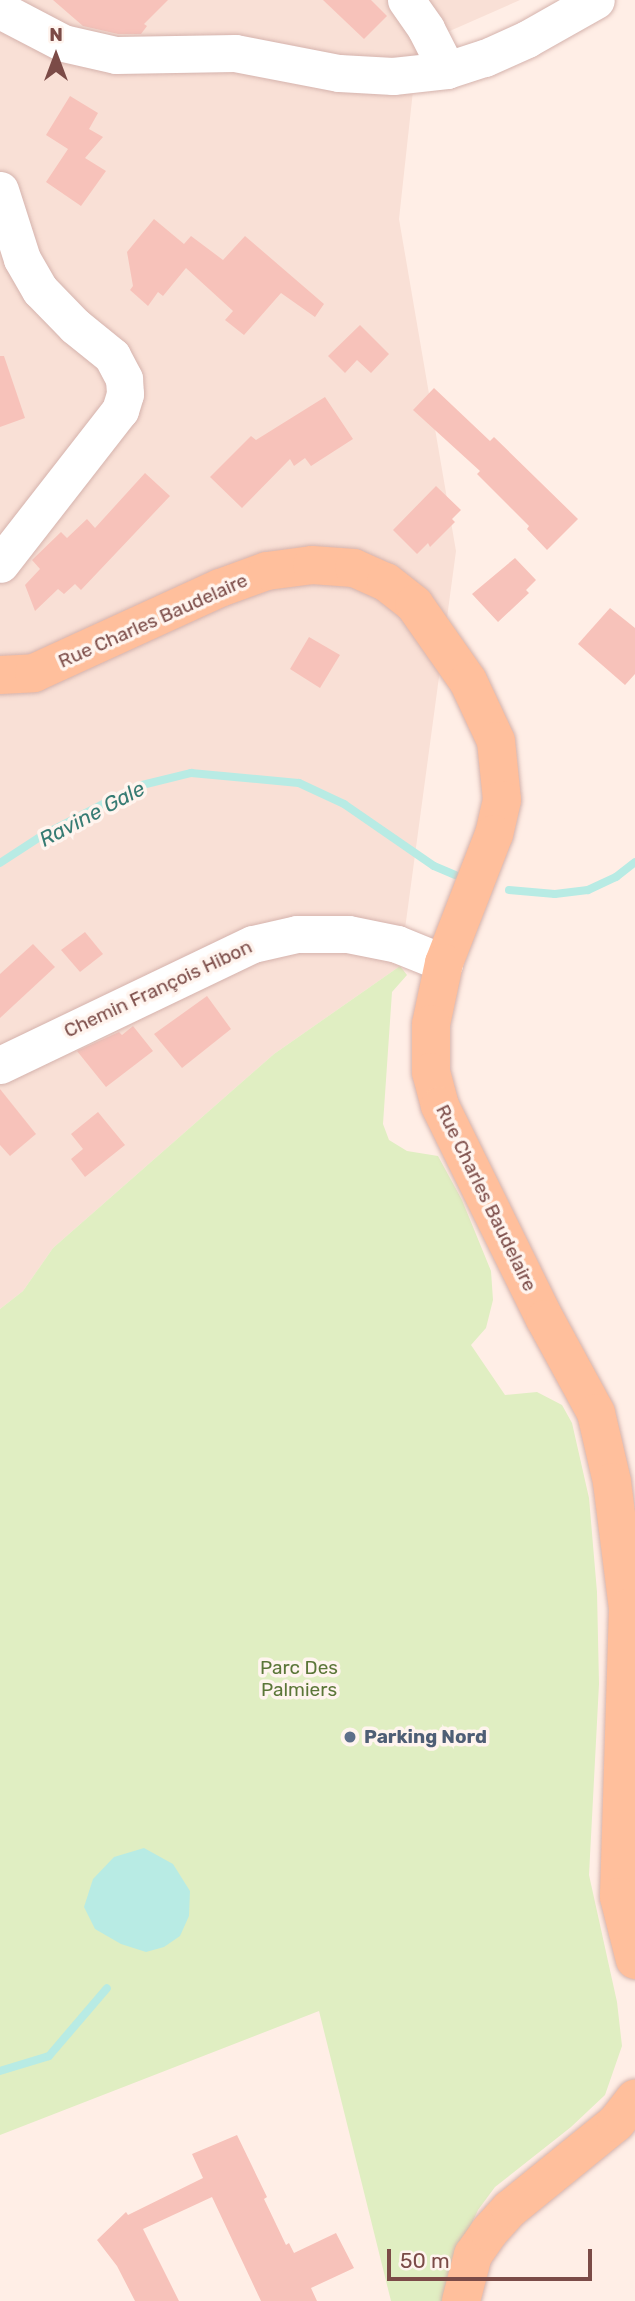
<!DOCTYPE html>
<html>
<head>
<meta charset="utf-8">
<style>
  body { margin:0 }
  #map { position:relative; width:635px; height:2301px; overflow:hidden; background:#ffeee6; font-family:Rubik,sans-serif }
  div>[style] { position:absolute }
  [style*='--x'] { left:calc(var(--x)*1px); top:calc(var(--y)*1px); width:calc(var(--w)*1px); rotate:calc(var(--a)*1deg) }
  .residential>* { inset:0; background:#f9e0d6 }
  .green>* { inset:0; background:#e0eec2 }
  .water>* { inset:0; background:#b8ebe4 }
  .stream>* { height:8px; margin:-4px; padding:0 4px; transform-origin:4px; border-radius:4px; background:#b8ebe4 }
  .building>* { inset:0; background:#f7c2ba }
  .roads { filter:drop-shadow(0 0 2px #d5b3ad) drop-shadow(0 0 2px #d5b3ad) }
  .minor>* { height:37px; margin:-18.5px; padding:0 18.5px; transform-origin:18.5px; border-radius:18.5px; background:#fff }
  .major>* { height:38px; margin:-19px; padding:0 19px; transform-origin:19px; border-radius:19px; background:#ffbf9c }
  .dots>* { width:19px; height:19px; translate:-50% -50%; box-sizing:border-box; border:4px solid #fff4ee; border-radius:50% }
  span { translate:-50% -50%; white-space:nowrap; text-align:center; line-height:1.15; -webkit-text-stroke:7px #fff4ee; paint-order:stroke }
  .street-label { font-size:19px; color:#7b4b47 }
  .park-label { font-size:19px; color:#5b7638 }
  .service-label { font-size:19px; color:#4e5e75; font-weight:700 }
  .left { translate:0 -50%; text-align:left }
  .water-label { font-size:21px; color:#367b73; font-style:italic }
  .north { position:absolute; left:21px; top:21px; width:70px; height:70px; -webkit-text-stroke:5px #fff4ee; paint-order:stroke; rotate:0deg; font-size:19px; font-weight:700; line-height:28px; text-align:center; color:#7b4b47 }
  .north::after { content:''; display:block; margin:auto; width:24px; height:32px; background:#7b4b47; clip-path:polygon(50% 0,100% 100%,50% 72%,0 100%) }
  .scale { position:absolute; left:387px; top:2249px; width:205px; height:32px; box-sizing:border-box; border:4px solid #7b4b47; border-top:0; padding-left:9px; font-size:21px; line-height:24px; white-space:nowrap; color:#7b4b47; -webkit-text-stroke:5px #fff4ee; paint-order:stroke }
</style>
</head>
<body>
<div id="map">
  <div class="residential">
    <div style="clip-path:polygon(0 0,520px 0,418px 45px,399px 219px,456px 551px,400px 966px,274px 1054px,53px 1248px,23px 1291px,0 1309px)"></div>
  </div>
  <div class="green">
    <div style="clip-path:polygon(400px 966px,407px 975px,392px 992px,383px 1124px,389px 1140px,407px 1151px,438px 1156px,462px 1200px,491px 1271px,493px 1300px,486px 1328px,471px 1345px,505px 1395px,537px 1392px,562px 1405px,572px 1423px,589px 1498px,597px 1592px,599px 1684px,589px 1875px,617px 2002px,622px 2046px,605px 2095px,571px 2127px,495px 2187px,478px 2210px,448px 2274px,444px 2301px,391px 2301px,319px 2011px,0 2135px,0 1309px,23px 1291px,53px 1248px,274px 1054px)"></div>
  </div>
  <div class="water">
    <div style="clip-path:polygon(144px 1848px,173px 1864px,190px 1891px,189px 1916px,180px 1936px,164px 1947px,146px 1952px,121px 1944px,95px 1929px,84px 1907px,93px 1879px,114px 1857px)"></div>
  </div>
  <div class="stream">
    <div style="--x:0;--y:863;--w:51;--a:-33.1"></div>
    <div style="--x:43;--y:835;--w:107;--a:-27.3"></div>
    <div style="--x:138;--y:786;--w:55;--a:-13.8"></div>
    <div style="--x:191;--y:773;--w:108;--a:5.3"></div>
    <div style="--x:299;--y:783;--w:50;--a:25"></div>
    <div style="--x:344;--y:804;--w:109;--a:34.6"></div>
    <div style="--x:434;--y:866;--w:23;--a:23"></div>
    <div style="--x:509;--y:890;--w:46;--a:5"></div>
    <div style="--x:555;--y:894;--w:33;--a:-7"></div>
    <div style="--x:588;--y:890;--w:31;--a:-25"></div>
    <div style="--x:616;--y:877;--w:24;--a:-38"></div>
    <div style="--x:0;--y:2071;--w:51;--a:-17"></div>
    <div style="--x:49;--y:2056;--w:89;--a:-49.5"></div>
  </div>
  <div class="building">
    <div style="clip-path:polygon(53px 0,168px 0,144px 24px,147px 26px,141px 34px,118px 34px,83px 26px)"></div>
    <div style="clip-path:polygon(323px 0,371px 0,387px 16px,364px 39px)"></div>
    <div style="clip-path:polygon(70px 96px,98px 113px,89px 129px,103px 137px,85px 158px,106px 171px,81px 206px,46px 182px,68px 149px,46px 135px)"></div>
    <div style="clip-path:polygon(154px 219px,184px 244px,191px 236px,223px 260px,245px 236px,324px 304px,315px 317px,281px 293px,244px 335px,225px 320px,233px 311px,186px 268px,163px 296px,158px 292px,148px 306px,130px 290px,133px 286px,127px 252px)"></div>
    <div style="clip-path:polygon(360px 325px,389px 354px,371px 373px,357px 360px,345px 373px,328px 356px)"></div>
    <div style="clip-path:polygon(0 356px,4px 356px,25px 418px,0 427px)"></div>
    <div style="clip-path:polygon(434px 388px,490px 441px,494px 437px,578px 519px,547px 550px,527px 529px,529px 526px,477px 474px,480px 471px,413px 410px)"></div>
    <div style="clip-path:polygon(325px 397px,353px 439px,311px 466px,305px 458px,294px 466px,290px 459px,242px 508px,210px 477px,251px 436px,256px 440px)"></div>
    <div style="clip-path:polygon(145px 473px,170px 496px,81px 590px,75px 584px,64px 594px,58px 589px,35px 611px,25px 585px,40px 569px,32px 560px,61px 532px,67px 538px,87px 519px,95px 528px)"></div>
    <div style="clip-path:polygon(436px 486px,461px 510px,452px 519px,455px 522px,430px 547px,428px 543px,417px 554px,393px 530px)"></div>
    <div style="clip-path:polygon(515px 558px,536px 580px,526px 590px,529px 593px,498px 622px,472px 594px)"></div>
    <div style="clip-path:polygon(610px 608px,635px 628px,635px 674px,625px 685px,578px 644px)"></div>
    <div style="clip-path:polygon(309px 637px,340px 655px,320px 688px,290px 669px)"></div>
    <div style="clip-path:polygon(85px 932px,103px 954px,80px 972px,61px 950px)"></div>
    <div style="clip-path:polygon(33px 944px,55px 967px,0 1018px,0 974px)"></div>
    <div style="clip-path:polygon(207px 996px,231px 1029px,182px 1068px,154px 1034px)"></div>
    <div style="clip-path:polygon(133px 1026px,153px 1051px,106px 1087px,77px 1051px,119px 1032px,122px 1035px)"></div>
    <div style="clip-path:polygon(0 1089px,36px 1134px,10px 1156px,0 1145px)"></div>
    <div style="clip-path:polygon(98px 1112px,125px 1145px,85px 1177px,71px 1159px,83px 1149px,71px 1134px)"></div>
    <div style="clip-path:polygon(237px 2135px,267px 2197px,264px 2199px,286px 2245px,289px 2243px,294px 2253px,336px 2233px,354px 2268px,311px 2288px,317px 2301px,261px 2301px,212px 2197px,143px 2229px,179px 2301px,135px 2301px,117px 2266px,97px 2240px,126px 2212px,128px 2215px,203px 2178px,192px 2154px)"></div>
  </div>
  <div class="roads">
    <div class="minor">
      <div style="--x:406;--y:0;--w:35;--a:55"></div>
      <div style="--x:426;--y:29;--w:46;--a:62.9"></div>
      <div style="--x:0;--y:10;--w:71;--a:27.6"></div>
      <div style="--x:63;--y:43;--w:54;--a:12.8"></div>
      <div style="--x:116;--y:55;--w:119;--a:-1"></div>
      <div style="--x:235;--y:53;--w:106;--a:10.9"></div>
      <div style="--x:339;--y:73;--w:54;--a:3.2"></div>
      <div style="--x:393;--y:76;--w:54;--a:-6.3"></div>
      <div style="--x:447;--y:70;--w:40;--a:-18"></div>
      <div style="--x:485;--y:58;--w:46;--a:-24.3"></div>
      <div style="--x:527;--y:39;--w:79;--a:-29.5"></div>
      <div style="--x:0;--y:190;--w:72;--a:72.3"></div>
      <div style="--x:22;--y:259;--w:36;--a:60"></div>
      <div style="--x:40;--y:290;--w:50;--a:45.8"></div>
      <div style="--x:75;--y:326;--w:48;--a:39"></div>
      <div style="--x:112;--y:356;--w:26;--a:62"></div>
      <div style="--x:124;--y:379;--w:15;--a:86"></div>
      <div style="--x:125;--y:394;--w:17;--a:107"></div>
      <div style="--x:120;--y:410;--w:195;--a:127.9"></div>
      <div style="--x:0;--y:1065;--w:280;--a:-25.6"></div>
      <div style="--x:253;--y:944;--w:45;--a:-12.8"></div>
      <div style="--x:297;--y:934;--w:51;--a:0"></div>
      <div style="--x:348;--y:934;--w:50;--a:11.5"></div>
      <div style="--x:397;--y:944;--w:51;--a:22"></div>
    </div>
    <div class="major">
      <div style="--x:0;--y:675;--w:34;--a:-3"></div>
      <div style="--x:34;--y:673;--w:205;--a:-24.6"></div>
      <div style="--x:220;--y:588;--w:50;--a:-19.9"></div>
      <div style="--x:267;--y:571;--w:45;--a:-7.6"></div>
      <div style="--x:312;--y:565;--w:42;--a:4.1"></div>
      <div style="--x:354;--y:568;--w:35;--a:24"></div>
      <div style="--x:386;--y:582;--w:36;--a:38"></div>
      <div style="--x:414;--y:604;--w:94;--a:55"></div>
      <div style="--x:468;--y:681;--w:66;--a:65"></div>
      <div style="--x:496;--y:741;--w:59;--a:84.2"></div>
      <div style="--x:502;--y:800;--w:35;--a:103"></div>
      <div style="--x:494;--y:834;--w:138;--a:111.2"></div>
      <div style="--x:444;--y:963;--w:62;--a:102"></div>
      <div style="--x:431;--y:1024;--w:48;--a:90"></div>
      <div style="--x:431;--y:1072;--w:35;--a:75"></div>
      <div style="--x:440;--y:1106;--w:237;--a:63.8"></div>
      <div style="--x:545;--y:1319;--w:107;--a:61.5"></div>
      <div style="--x:596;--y:1413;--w:71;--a:76.9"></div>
      <div style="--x:612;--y:1482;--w:127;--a:82.8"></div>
      <div style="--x:628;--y:1608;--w:289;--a:91.8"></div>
      <div style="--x:619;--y:1897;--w:65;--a:75.7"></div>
      <div style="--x:461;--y:2301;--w:48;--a:-75.4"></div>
      <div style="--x:473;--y:2255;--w:28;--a:-55"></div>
      <div style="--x:489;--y:2232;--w:31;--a:-48"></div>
      <div style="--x:510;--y:2209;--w:136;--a:-39.1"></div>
      <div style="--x:616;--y:2123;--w:31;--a:-52"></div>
    </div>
  </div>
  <div class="dots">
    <div style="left:350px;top:1737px;background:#5c6f8a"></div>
  </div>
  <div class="street-label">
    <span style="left:153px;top:621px;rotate:-24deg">Rue Charles Baudelaire</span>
    <span style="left:158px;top:989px;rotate:-25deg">Chemin François Hibon</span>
    <span style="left:486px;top:1198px;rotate:64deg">Rue Charles Baudelaire</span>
  </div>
  <div class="park-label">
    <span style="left:299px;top:1679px">Parc Des<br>Palmiers</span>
  </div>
  <div class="service-label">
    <span class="left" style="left:364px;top:1737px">Parking Nord</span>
  </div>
  <div class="water-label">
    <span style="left:92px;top:814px;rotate:-28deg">Ravine Gale</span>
  </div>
  <div class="north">N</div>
  <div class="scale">50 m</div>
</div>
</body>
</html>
